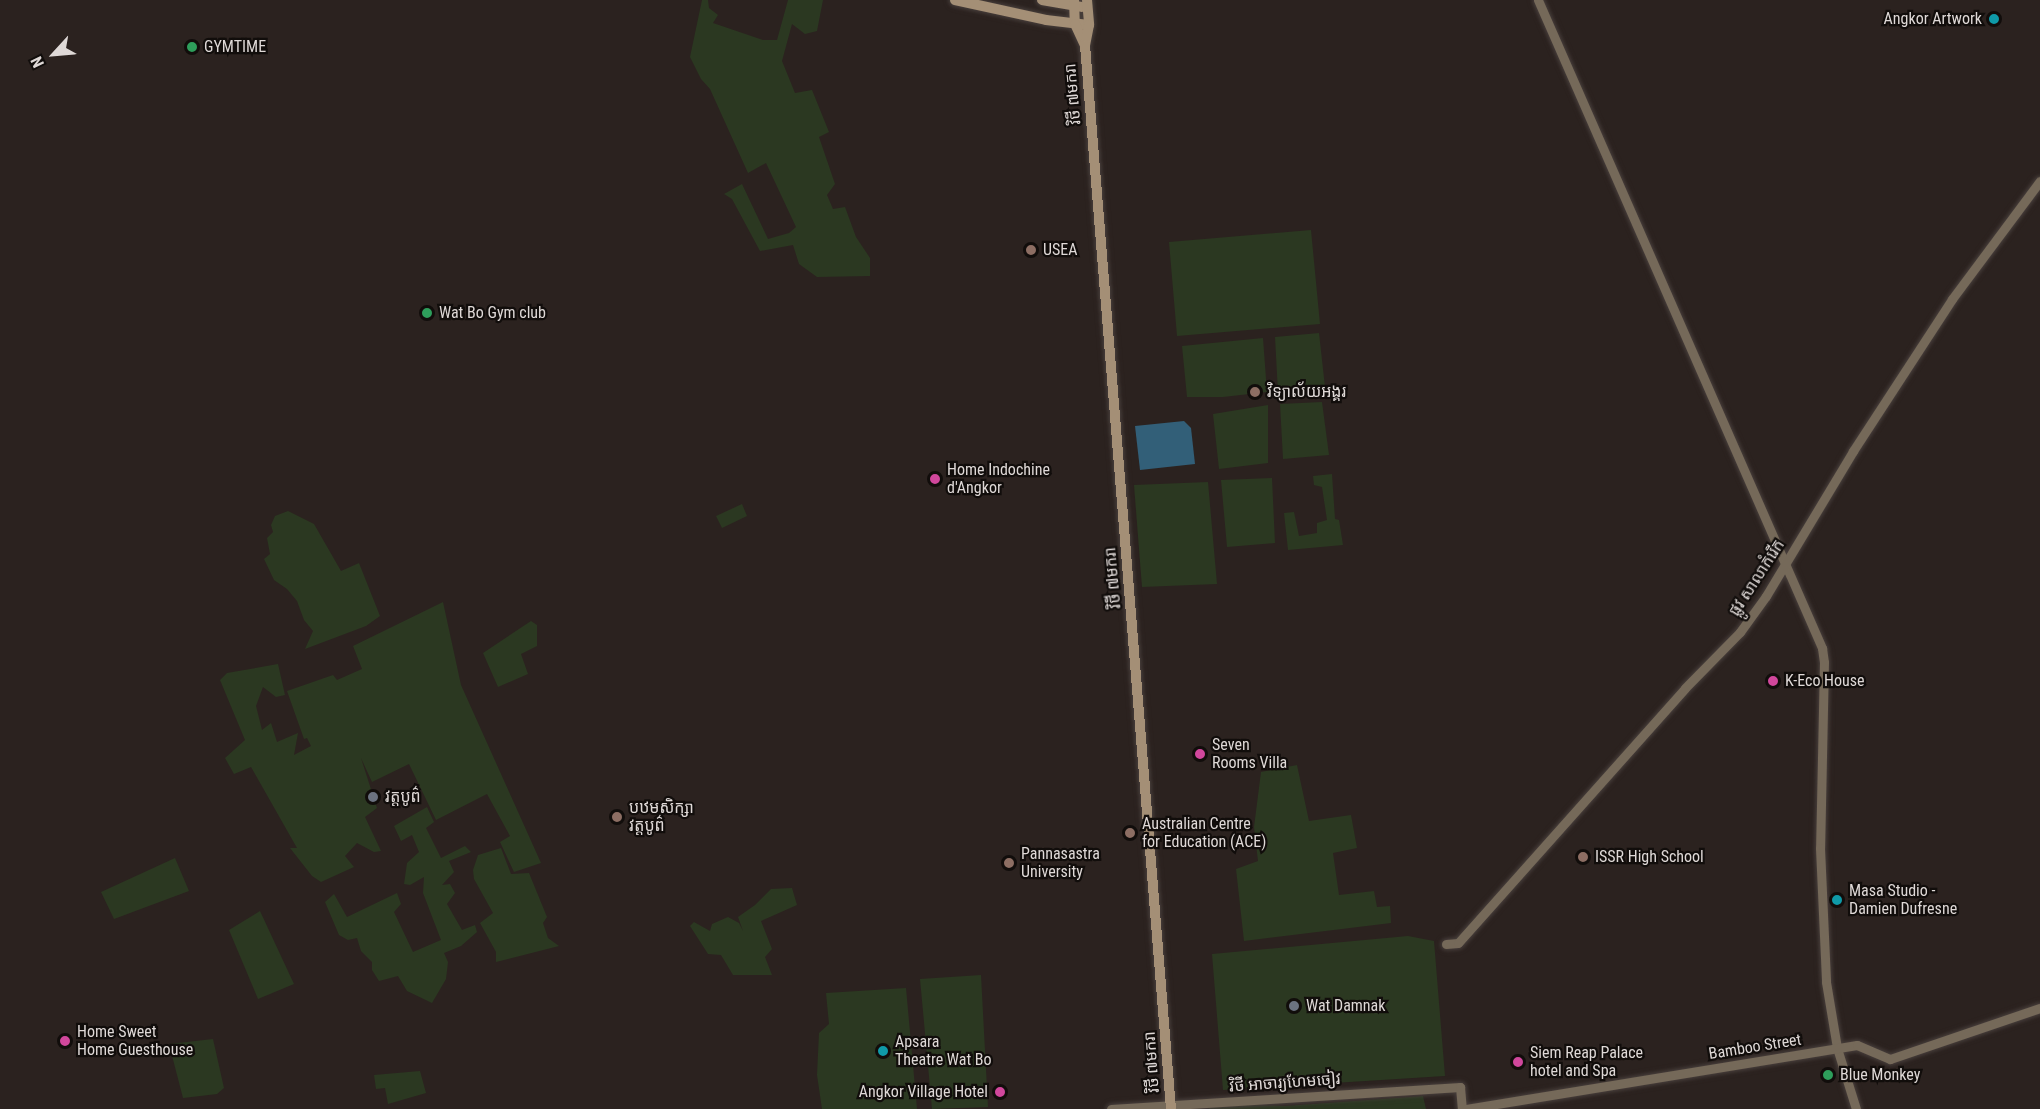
<!DOCTYPE html>
<html>
<head>
<meta charset="utf-8">
<style>
  body { margin:0 }
  #map { position:relative; width:2040px; height:1109px; overflow:hidden; background:#2b221f; font-family:"Roboto Condensed","Noto Sans Khmer",sans-serif }
  div>[style] { position:absolute }
  [style*='--x'] { left:calc(var(--x)*1px); top:calc(var(--y)*1px); width:calc(var(--w)*1px); rotate:calc(var(--a)*1deg) }
  .green>* { inset:0; background:#2b3821 }
  .water>* { inset:0; background:#325f78 }
  .roads { filter:drop-shadow(0 0 2px #483f3c) drop-shadow(0 0 2px #483f3c) }
  .tertiary>* { height:9px; margin:-4.5px; padding:0 4.5px; transform-origin:4.5px; border-radius:4.5px; background:#756959 }
  .secondary>* { height:10px; margin:-5px; padding:0 5px; transform-origin:5px; border-radius:5px; background:#a48f76 }
  .dots>* { width:16px; height:16px; translate:-50% -50%; box-sizing:border-box; border:3px solid #110d0b; border-radius:50% }
  span { translate:-50% -50%; white-space:nowrap; text-align:center; line-height:1.15; -webkit-text-stroke:4.5px #110d0b; paint-order:stroke }
  .poi-label { font-size:16px; color:#dfd9d7 }
  .right { translate:-100% -50%; text-align:right }
  .left { translate:0 -50%; text-align:left }
  .street-label { font-size:16px; color:#dfd9d7 }
  .north { position:absolute; left:24px; top:24px; width:60px; height:60px; -webkit-text-stroke:4px #110d0b; paint-order:stroke; rotate:244deg; font-size:16px; font-weight:700; line-height:24px; text-align:center; color:#dfd9d7 }
  .north::after { content:''; display:block; margin:auto; width:21px; height:27px; background:#dfd9d7; clip-path:polygon(50% 0,100% 100%,50% 72%,0 100%) }
</style>
</head>
<body>
<div id="map">
  <div class="green">
    <div style="clip-path:polygon(702px 0,708px 0,709px 8px,718px 15px,713px 23px,763px 40px,777px 40px,788px 0,823px 0,817px 31px,805px 34px,792px 24px,782px 61px,795px 93px,812px 90px,829px 132px,819px 137px,835px 184px,827px 195px,833px 209px,845px 207px,856px 237px,870px 258px,870px 276px,817px 277px,799px 264px,793px 245px,760px 251px,732px 199px,724px 194px,742px 184px,768px 239px,789px 233px,796px 227px,766px 163px,748px 173px,710px 89px,701px 79px,690px 57px)"></div>
    <div style="clip-path:polygon(1311px 230px,1320px 324px,1177px 336px,1169px 242px)"></div>
    <div style="clip-path:polygon(1319px 333px,1325px 387px,1278px 393px,1275px 337px)"></div>
    <div style="clip-path:polygon(1263px 338px,1267px 392px,1223px 397px,1187px 397px,1182px 346px)"></div>
    <div style="clip-path:polygon(1322px 402px,1329px 455px,1283px 459px,1280px 404px)"></div>
    <div style="clip-path:polygon(1268px 405px,1268px 463px,1219px 469px,1213px 414px)"></div>
    <div style="clip-path:polygon(1332px 474px,1335px 519px,1339px 520px,1343px 545px,1288px 550px,1284px 513px,1294px 512px,1299px 536px,1317px 533px,1317px 523px,1327px 520px,1322px 487px,1314px 485px,1313px 476px)"></div>
    <div style="clip-path:polygon(1272px 478px,1275px 543px,1227px 547px,1221px 480px)"></div>
    <div style="clip-path:polygon(1208px 482px,1217px 584px,1142px 587px,1134px 485px)"></div>
    <div style="clip-path:polygon(742px 504px,747px 516px,722px 528px,716px 516px)"></div>
    <div style="clip-path:polygon(288px 511px,314px 524px,341px 571px,359px 563px,380px 616px,366px 626px,305px 649px,313px 631px,304px 620px,297px 601px,287px 589px,274px 580px,264px 559px,270px 554px,267px 538px,273px 532px,271px 525px,275px 516px)"></div>
    <div style="clip-path:polygon(443px 602px,461px 685px,541px 863px,514px 872px,500px 842px,510px 836px,487px 794px,436px 820px,409px 764px,372px 782px,361px 758px,377px 808px,365px 817px,381px 851px,374px 852px,357px 843px,345px 856px,354px 867px,321px 882px,312px 876px,290px 848px,297px 848px,251px 767px,234px 774px,225px 758px,245px 740px,220px 680px,227px 673px,278px 664px,285px 695px,276px 697px,263px 687px,256px 706px,262px 730px,271px 723px,277px 742px,298px 733px,294px 755px,311px 746px,307px 738px,304px 739px,287px 691px,333px 675px,337px 680px,362px 669px,353px 646px)"></div>
    <div style="clip-path:polygon(531px 621px,537px 625px,537px 646px,521px 654px,528px 674px,498px 687px,483px 653px)"></div>
    <div style="clip-path:polygon(1297px 765px,1309px 821px,1351px 815px,1357px 848px,1333px 853px,1339px 895px,1374px 891px,1377px 907px,1390px 906px,1391px 923px,1244px 941px,1236px 869px,1258px 861px,1254px 827px,1261px 772px)"></div>
    <div style="clip-path:polygon(427px 807px,434px 822px,426px 828px,441px 858px,465px 846px,471px 852px,449px 861px,454px 872px,442px 885px,450px 884px,455px 893px,447px 904px,462px 930px,475px 925px,477px 932px,461px 946px,444px 953px,448px 962px,446px 979px,432px 1003px,407px 991px,398px 976px,379px 981px,372px 970px,372px 962px,361px 951px,357px 938px,348px 940px,339px 935px,325px 902px,334px 894px,347px 917px,397px 893px,401px 904px,394px 912px,413px 952px,441px 940px,423px 893px,424px 877px,410px 885px,404px 884px,407px 863px,419px 852px,412px 835px,401px 841px,394px 826px)"></div>
    <div style="clip-path:polygon(501px 848px,511px 874px,529px 873px,547px 917px,543px 923px,548px 938px,559px 946px,496px 962px,496px 952px,480px 923px,493px 913px,474px 879px,473px 870px,478px 855px)"></div>
    <div style="clip-path:polygon(175px 858px,189px 891px,114px 919px,101px 892px)"></div>
    <div style="clip-path:polygon(792px 888px,797px 905px,761px 921px,772px 949px,765px 957px,772px 975px,733px 975px,721px 955px,708px 954px,690px 926px,694px 922px,710px 931px,712px 924px,728px 917px,739px 923px,743px 931px,738px 917px,755px 905px,771px 889px)"></div>
    <div style="clip-path:polygon(260px 911px,294px 984px,258px 999px,229px 930px)"></div>
    <div style="clip-path:polygon(1408px 936px,1434px 941px,1445px 1076px,1223px 1090px,1212px 954px)"></div>
    <div style="clip-path:polygon(981px 975px,988px 1107px,932px 1109px,920px 979px)"></div>
    <div style="clip-path:polygon(906px 988px,917px 1109px,822px 1109px,817px 1075px,819px 1033px,829px 1024px,826px 993px)"></div>
    <div style="clip-path:polygon(213px 1039px,224px 1088px,217px 1094px,183px 1098px,169px 1044px)"></div>
    <div style="clip-path:polygon(420px 1071px,426px 1093px,388px 1104px,385px 1088px,376px 1089px,374px 1075px)"></div>
    <div style="clip-path:polygon(1423px 1096px,1426px 1109px,1209px 1109px,1208px 1104px,1285px 1106px)"></div>
  </div>
  <div class="water">
    <div style="clip-path:polygon(1184px 421px,1191px 428px,1195px 464px,1140px 470px,1135px 426px)"></div>
  </div>
  <div class="roads">
    <div class="tertiary">
      <div style="--x:1538;--y:0;--w:708;--a:66.33"></div>
      <div style="--x:1822;--y:648;--w:14;--a:82"></div>
      <div style="--x:1824;--y:662;--w:186;--a:91.2"></div>
      <div style="--x:1820;--y:848;--w:134;--a:87.4"></div>
      <div style="--x:1826;--y:982;--w:67;--a:80.5"></div>
      <div style="--x:1837;--y:1048;--w:64;--a:72.7"></div>
      <div style="--x:1446;--y:944;--w:12;--a:-5"></div>
      <div style="--x:1458;--y:943;--w:341;--a:-48.3"></div>
      <div style="--x:1685;--y:688;--w:78;--a:-45.5"></div>
      <div style="--x:1740;--y:632;--w:44;--a:-54.2"></div>
      <div style="--x:1766;--y:596;--w:169;--a:-59"></div>
      <div style="--x:1853;--y:451;--w:181;--a:-56.9"></div>
      <div style="--x:1952;--y:299;--w:147;--a:-53.3"></div>
      <div style="--x:1111;--y:1109;--w:350;--a:-3.6"></div>
      <div style="--x:1460;--y:1087;--w:22;--a:85"></div>
      <div style="--x:1466;--y:1109;--w:396;--a:-9.3"></div>
      <div style="--x:1857;--y:1045;--w:36;--a:23"></div>
      <div style="--x:1890;--y:1059;--w:158;--a:-18.8"></div>
    </div>
    <div class="secondary">
      <div style="--x:955;--y:0;--w:93;--a:12.4"></div>
      <div style="--x:1046;--y:20;--w:43;--a:6.6"></div>
      <div style="--x:1042;--y:0;--w:40;--a:10"></div>
      <div style="--x:1074;--y:0;--w:24;--a:88"></div>
      <div style="--x:1075;--y:24;--w:23;--a:65"></div>
      <div style="--x:1087;--y:0;--w:25;--a:85"></div>
      <div style="--x:1089;--y:25;--w:20;--a:101"></div>
      <div style="--x:1085;--y:45;--w:1067;--a:85.38"></div>
    </div>
  </div>
  <div class="dots">
    <div style="left:1994px;top:19px;background:#0f9aa8"></div>
    <div style="left:192px;top:47px;background:#2e9e5b"></div>
    <div style="left:1031px;top:250px;background:#8d6e63"></div>
    <div style="left:427px;top:313px;background:#2e9e5b"></div>
    <div style="left:1255px;top:392px;background:#8d6e63"></div>
    <div style="left:935px;top:479px;background:#d1479c"></div>
    <div style="left:1773px;top:681px;background:#d1479c"></div>
    <div style="left:1200px;top:754px;background:#d1479c"></div>
    <div style="left:373px;top:797px;background:#6b7280"></div>
    <div style="left:617px;top:817px;background:#8d6e63"></div>
    <div style="left:1130px;top:833px;background:#8d6e63"></div>
    <div style="left:1583px;top:857px;background:#8d6e63"></div>
    <div style="left:1009px;top:863px;background:#8d6e63"></div>
    <div style="left:1837px;top:900px;background:#0f9aa8"></div>
    <div style="left:1294px;top:1006px;background:#6b7280"></div>
    <div style="left:65px;top:1041px;background:#d1479c"></div>
    <div style="left:883px;top:1051px;background:#0f9aa8"></div>
    <div style="left:1518px;top:1062px;background:#d1479c"></div>
    <div style="left:1828px;top:1075px;background:#2e9e5b"></div>
    <div style="left:1000px;top:1092px;background:#d1479c"></div>
  </div>
  <div class="poi-label">
    <span class="right" style="left:1982px;top:19px">Angkor Artwork</span>
    <span class="left" style="left:204px;top:47px">GYMTIME</span>
    <span class="left" style="left:1043px;top:250px">USEA</span>
    <span class="left" style="left:439px;top:313px">Wat Bo Gym club</span>
    <span class="left" style="left:1267px;top:392px">វិទ្យាល័យអង្គរ</span>
    <span class="left" style="left:947px;top:479px">Home Indochine<br>d'Angkor</span>
    <span class="left" style="left:1785px;top:681px">K-Eco House</span>
    <span class="left" style="left:1212px;top:754px">Seven<br>Rooms Villa</span>
    <span class="left" style="left:385px;top:797px">វត្តបូព៌</span>
    <span class="left" style="left:629px;top:817px">បឋមសិក្សា<br>វត្តបូព៌</span>
    <span class="left" style="left:1142px;top:833px">Australian Centre<br>for Education (ACE)</span>
    <span class="left" style="left:1021px;top:863px">Pannasastra<br>University</span>
    <span class="left" style="left:1595px;top:857px">ISSR High School</span>
    <span class="left" style="left:1849px;top:900px">Masa Studio -<br>Damien Dufresne</span>
    <span class="left" style="left:1306px;top:1006px">Wat Damnak</span>
    <span class="left" style="left:77px;top:1041px">Home Sweet<br>Home Guesthouse</span>
    <span class="left" style="left:895px;top:1051px">Apsara<br>Theatre Wat Bo</span>
    <span class="left" style="left:1530px;top:1062px">Siem Reap Palace<br>hotel and Spa</span>
    <span class="left" style="left:1840px;top:1075px">Blue Monkey</span>
    <span class="right" style="left:988px;top:1092px">Angkor Village Hotel</span>
  </div>
  <div class="street-label">
    <span style="left:1073px;top:94px;rotate:-95deg">វិថី ៧មករា</span>
    <span style="left:1113px;top:578px;rotate:-95deg">វិថី ៧មករា</span>
    <span style="left:1757px;top:578px;rotate:-57deg">ផ្លូវ សាលាកំរើក</span>
    <span style="left:1755px;top:1047px;rotate:-9deg">Bamboo Street</span>
    <span style="left:1152px;top:1062px;rotate:-94deg">វិថី ៧មករា</span>
    <span style="left:1285px;top:1083px;rotate:-4deg">វិថី អាចារ្យហែមចៀវ</span>
  </div>
  <div class="north">N</div>
</div>
</body>
</html>
